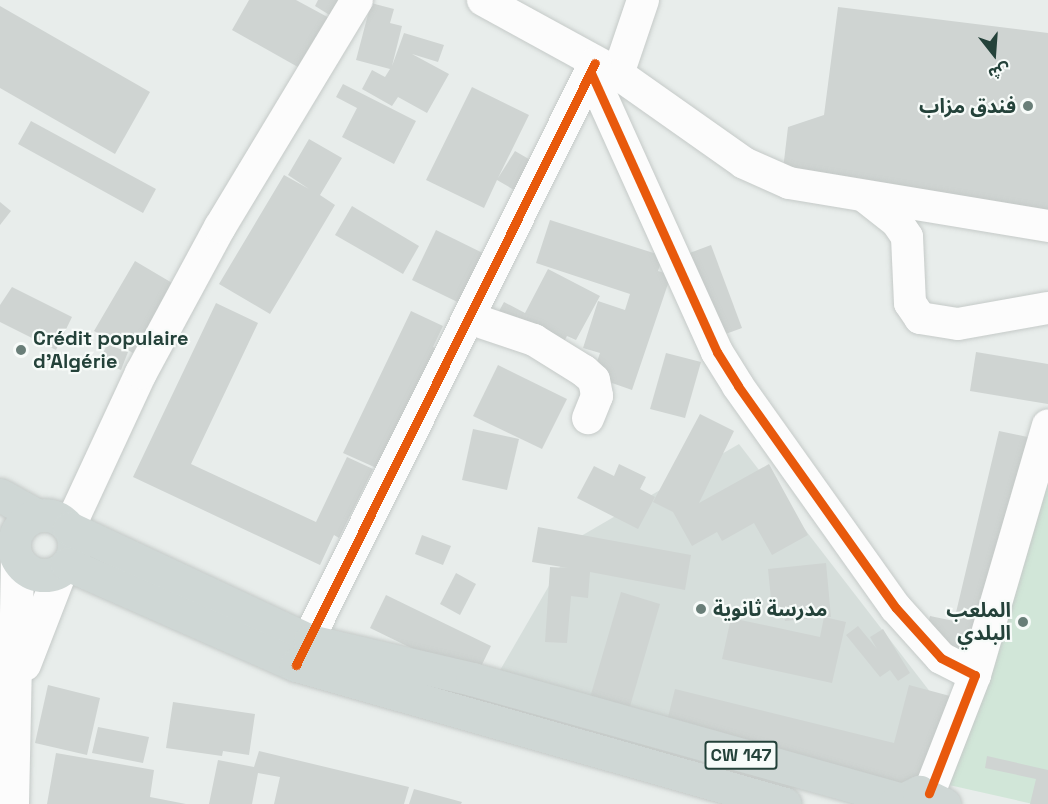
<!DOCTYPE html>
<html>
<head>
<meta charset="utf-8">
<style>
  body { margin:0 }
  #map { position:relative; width:1048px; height:804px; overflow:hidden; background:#e8edeb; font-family:"Space Grotesk","Noto Sans Arabic",sans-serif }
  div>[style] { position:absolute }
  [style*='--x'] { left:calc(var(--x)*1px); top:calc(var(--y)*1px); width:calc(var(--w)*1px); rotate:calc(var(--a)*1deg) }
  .built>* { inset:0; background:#d6dedb }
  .green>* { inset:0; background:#d1e6d8 }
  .building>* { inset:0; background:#cfd4d2 }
  .roads { filter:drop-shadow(0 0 2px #c5cac8) drop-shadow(0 0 2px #c5cac8) }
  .street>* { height:32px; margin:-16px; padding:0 16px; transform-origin:16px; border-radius:16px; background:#fcfcfc }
  .secondary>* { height:33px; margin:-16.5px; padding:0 16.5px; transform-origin:16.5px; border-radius:16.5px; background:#fcfcfc }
  .primary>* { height:33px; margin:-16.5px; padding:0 16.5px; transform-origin:16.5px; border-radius:16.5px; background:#cfd7d5 }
  .primary>.ring { margin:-16.5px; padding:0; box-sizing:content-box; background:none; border:33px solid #cfd7d5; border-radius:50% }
  .cycleway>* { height:9px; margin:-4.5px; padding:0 4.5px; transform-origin:4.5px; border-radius:4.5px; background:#e8590c }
  .dots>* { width:16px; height:16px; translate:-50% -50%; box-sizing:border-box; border:3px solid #f7fbf9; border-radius:50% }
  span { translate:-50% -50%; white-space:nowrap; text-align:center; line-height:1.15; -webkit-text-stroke:4.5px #f7fbf9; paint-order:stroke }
  .shield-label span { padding:2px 4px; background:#f7fbf9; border:2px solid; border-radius:4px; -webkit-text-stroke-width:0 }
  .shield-label { font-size:18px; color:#24423a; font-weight:700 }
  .poi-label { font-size:20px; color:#24423a; font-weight:700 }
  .right { translate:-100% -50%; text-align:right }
  .left { translate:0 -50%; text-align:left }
  .north { position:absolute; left:964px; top:24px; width:60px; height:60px; -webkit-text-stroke:4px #f7fbf9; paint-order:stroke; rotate:163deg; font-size:16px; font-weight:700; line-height:24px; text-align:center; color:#24423a }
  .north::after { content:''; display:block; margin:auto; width:21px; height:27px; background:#24423a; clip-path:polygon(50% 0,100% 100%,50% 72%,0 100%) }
</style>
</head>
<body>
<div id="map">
  <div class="built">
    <div style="clip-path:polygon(739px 444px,931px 693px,902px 794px,495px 679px,576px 539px)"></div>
  </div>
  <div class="green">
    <div style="clip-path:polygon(1048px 459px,1048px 804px,1033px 804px,949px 785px)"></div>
  </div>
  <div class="building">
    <div style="clip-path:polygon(249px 0,296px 0,333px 20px,305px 71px,232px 30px)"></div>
    <div style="clip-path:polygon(318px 0,347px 0,336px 19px,315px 6px)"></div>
    <div style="clip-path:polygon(371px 3px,394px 9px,390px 23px,402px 26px,392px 66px,404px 33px,444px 45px,438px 62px,412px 54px,449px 74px,427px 113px,398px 97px,392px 106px,362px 89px,372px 70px,385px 77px,390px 69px,356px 60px)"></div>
    <div style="clip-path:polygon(0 6px,150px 92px,115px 154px,0 88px)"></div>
    <div style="clip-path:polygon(838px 7px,1048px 33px,1048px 211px,782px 178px,788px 127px,824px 115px)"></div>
    <div style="clip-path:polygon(343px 84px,416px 121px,394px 164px,342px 137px,357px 108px,336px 97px)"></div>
    <div style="clip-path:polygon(472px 87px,529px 115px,498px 178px,515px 151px,539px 165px,521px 194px,497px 180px,484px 208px,426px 180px)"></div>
    <div style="clip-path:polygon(31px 121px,156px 189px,143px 213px,18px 144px)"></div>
    <div style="clip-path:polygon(309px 139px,342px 158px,320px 195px,335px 205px,270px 314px,219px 284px,284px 175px,309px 189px,288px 175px)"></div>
    <div style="clip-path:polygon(0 202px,11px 211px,0 225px)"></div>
    <div style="clip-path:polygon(352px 206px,419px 246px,403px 274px,335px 235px)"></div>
    <div style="clip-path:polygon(550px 220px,663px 256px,658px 271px,671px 275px,632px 390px,592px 376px,600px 353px,583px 348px,598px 301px,625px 310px,630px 294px,536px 263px)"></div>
    <div style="clip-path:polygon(436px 230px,499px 261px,474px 310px,412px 280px)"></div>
    <div style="clip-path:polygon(711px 245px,742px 328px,709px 340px,679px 257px)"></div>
    <div style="clip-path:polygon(135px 261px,184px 290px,151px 347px,140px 340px,133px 353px,94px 331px)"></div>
    <div style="clip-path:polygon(548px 269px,600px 296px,576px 340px,567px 336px,556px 357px,492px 324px,504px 302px,525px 313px)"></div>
    <div style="clip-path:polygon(12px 287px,72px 317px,56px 350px,0 322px,0 305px)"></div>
    <div style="clip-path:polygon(216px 303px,258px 323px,191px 464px,316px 522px,347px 457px,373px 469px,339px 538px,334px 535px,320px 565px,133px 477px)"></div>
    <div style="clip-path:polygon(411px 311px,443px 326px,433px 347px,440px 350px,383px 471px,343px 453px)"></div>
    <div style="clip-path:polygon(107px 344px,128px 352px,121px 370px,100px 361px)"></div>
    <div style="clip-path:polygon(976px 352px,1048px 364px,1048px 404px,970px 391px)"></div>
    <div style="clip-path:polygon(666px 353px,701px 362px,685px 418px,650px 409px)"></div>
    <div style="clip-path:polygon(498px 365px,567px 399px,542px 449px,473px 416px)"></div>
    <div style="clip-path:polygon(700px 414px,734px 431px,699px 503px,769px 464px,808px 535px,772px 555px,754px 523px,722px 541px,717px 532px,692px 546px,673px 512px,653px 502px)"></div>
    <div style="clip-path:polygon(473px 429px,519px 439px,507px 490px,462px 480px)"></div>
    <div style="clip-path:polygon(999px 431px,1046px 441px,996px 659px,923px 642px,930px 616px,954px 621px)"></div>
    <div style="clip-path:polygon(619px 464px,646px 477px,640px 489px,655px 497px,638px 529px,577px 498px,594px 466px,614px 476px)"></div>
    <div style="clip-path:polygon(538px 527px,691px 555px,685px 590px,590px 572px,588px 598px,571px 596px,567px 643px,545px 642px,550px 567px,568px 568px,532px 562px)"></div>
    <div style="clip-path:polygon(422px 535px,451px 546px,443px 565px,415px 554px)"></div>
    <div style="clip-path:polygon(826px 563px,831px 617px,824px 617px,846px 622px,832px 683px,722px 659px,731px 618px,820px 637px,824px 617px,785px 621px,783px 608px,772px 609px,768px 569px)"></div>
    <div style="clip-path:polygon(456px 573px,476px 584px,460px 615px,440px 604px)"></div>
    <div style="clip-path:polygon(621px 592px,660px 604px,628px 713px,589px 701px)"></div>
    <div style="clip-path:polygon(386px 595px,491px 646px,475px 679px,370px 628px)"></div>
    <div style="clip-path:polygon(858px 626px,877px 649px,870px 637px,883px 629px,910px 673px,898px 681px,890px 670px,880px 677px,846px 635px)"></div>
    <div style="clip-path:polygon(48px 685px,100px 698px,87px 755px,35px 743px)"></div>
    <div style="clip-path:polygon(909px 685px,950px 696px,926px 793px,665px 729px,675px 689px,894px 743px)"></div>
    <div style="clip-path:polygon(173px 702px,255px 714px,249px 755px,223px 751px,222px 756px,166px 748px)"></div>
    <div style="clip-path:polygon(98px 727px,149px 737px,143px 763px,92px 753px)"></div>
    <div style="clip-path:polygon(259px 751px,409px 787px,404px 804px,274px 804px,280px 777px,258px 773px,252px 804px,209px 804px,218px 760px,254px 767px)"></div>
    <div style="clip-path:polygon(56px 753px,154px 770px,150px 797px,186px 804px,47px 804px)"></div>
    <div style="clip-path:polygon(987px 756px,1048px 770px,1048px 804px,1030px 804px,1036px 779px,985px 768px)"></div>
    <div style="clip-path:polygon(414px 789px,462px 802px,461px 804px,409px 804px)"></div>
  </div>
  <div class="roads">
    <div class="street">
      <div style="--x:483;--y:0;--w:154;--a:28.7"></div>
      <div style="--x:618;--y:74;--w:154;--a:35.2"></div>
      <div style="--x:744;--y:163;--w:49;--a:24"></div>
      <div style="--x:789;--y:183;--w:263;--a:9.4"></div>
      <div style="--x:591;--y:73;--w:306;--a:65.7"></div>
      <div style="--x:717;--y:352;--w:40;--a:58"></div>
      <div style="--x:738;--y:386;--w:272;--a:54.6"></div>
      <div style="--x:896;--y:608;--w:67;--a:48"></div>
      <div style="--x:941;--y:658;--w:38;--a:27"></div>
      <div style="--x:975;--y:675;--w:127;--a:111.3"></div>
      <div style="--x:618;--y:74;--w:78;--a:-71.3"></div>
      <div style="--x:864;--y:196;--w:42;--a:38.2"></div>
      <div style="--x:897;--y:222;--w:18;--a:56"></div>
      <div style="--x:907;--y:237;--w:66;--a:87.4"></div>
      <div style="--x:910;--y:303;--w:18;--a:56"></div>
      <div style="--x:920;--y:318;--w:38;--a:9"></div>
      <div style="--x:958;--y:324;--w:91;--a:-10.1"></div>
      <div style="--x:469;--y:318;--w:69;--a:18.7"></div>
      <div style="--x:534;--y:340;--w:59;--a:31.8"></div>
      <div style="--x:584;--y:371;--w:13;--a:42"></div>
      <div style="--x:594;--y:380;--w:16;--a:79"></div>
      <div style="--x:597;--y:396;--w:24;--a:112"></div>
      <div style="--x:69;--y:528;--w:171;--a:-65.1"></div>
      <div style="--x:141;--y:373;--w:166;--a:-61.6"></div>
      <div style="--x:220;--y:227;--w:265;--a:-58.9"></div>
      <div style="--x:296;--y:664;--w:671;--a:-63.55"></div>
      <div style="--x:975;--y:675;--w:260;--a:-73.7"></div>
    </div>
    <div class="secondary">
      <div style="--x:24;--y:664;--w:100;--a:-68.8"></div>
      <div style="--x:12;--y:804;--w:245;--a:-88.8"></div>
    </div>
    <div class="primary">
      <div style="--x:0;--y:495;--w:41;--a:29.1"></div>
      <div class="ring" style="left:14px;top:515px;width:27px;height:27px"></div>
      <div style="--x:69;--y:528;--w:266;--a:25.1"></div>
      <div style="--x:310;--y:641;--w:166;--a:13.2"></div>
      <div style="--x:472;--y:679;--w:443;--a:15.7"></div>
      <div style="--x:67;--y:564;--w:250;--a:23.8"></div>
      <div style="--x:296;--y:665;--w:508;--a:15.87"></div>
      <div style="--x:894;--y:804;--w:28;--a:-26"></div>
      <div style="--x:919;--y:792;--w:28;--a:26"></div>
    </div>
  </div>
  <div class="cycleway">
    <div style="--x:591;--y:73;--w:306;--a:65.7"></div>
    <div style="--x:717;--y:352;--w:40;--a:58"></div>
    <div style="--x:738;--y:386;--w:272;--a:54.6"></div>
    <div style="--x:896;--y:608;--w:67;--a:48"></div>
    <div style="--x:941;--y:658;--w:38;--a:27"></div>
    <div style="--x:975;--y:675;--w:127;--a:111.3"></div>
    <div style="--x:296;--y:665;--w:672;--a:-63.59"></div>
  </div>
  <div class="dots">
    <div style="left:1028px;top:106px;background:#697e78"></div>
    <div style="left:21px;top:350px;background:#697e78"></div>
    <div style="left:701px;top:609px;background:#697e78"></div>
    <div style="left:1023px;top:622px;background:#697e78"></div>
  </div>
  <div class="shield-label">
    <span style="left:741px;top:755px">CW 147</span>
  </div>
  <div class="poi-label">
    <span class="right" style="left:1016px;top:106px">فندق مزاب</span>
    <span class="left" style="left:33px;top:350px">Crédit populaire<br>d'Algérie</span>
    <span class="left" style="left:713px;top:609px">مدرسة ثانوية</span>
    <span class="right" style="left:1011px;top:622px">الملعب<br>البلدي</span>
  </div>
  <div class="north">ش</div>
</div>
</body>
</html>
